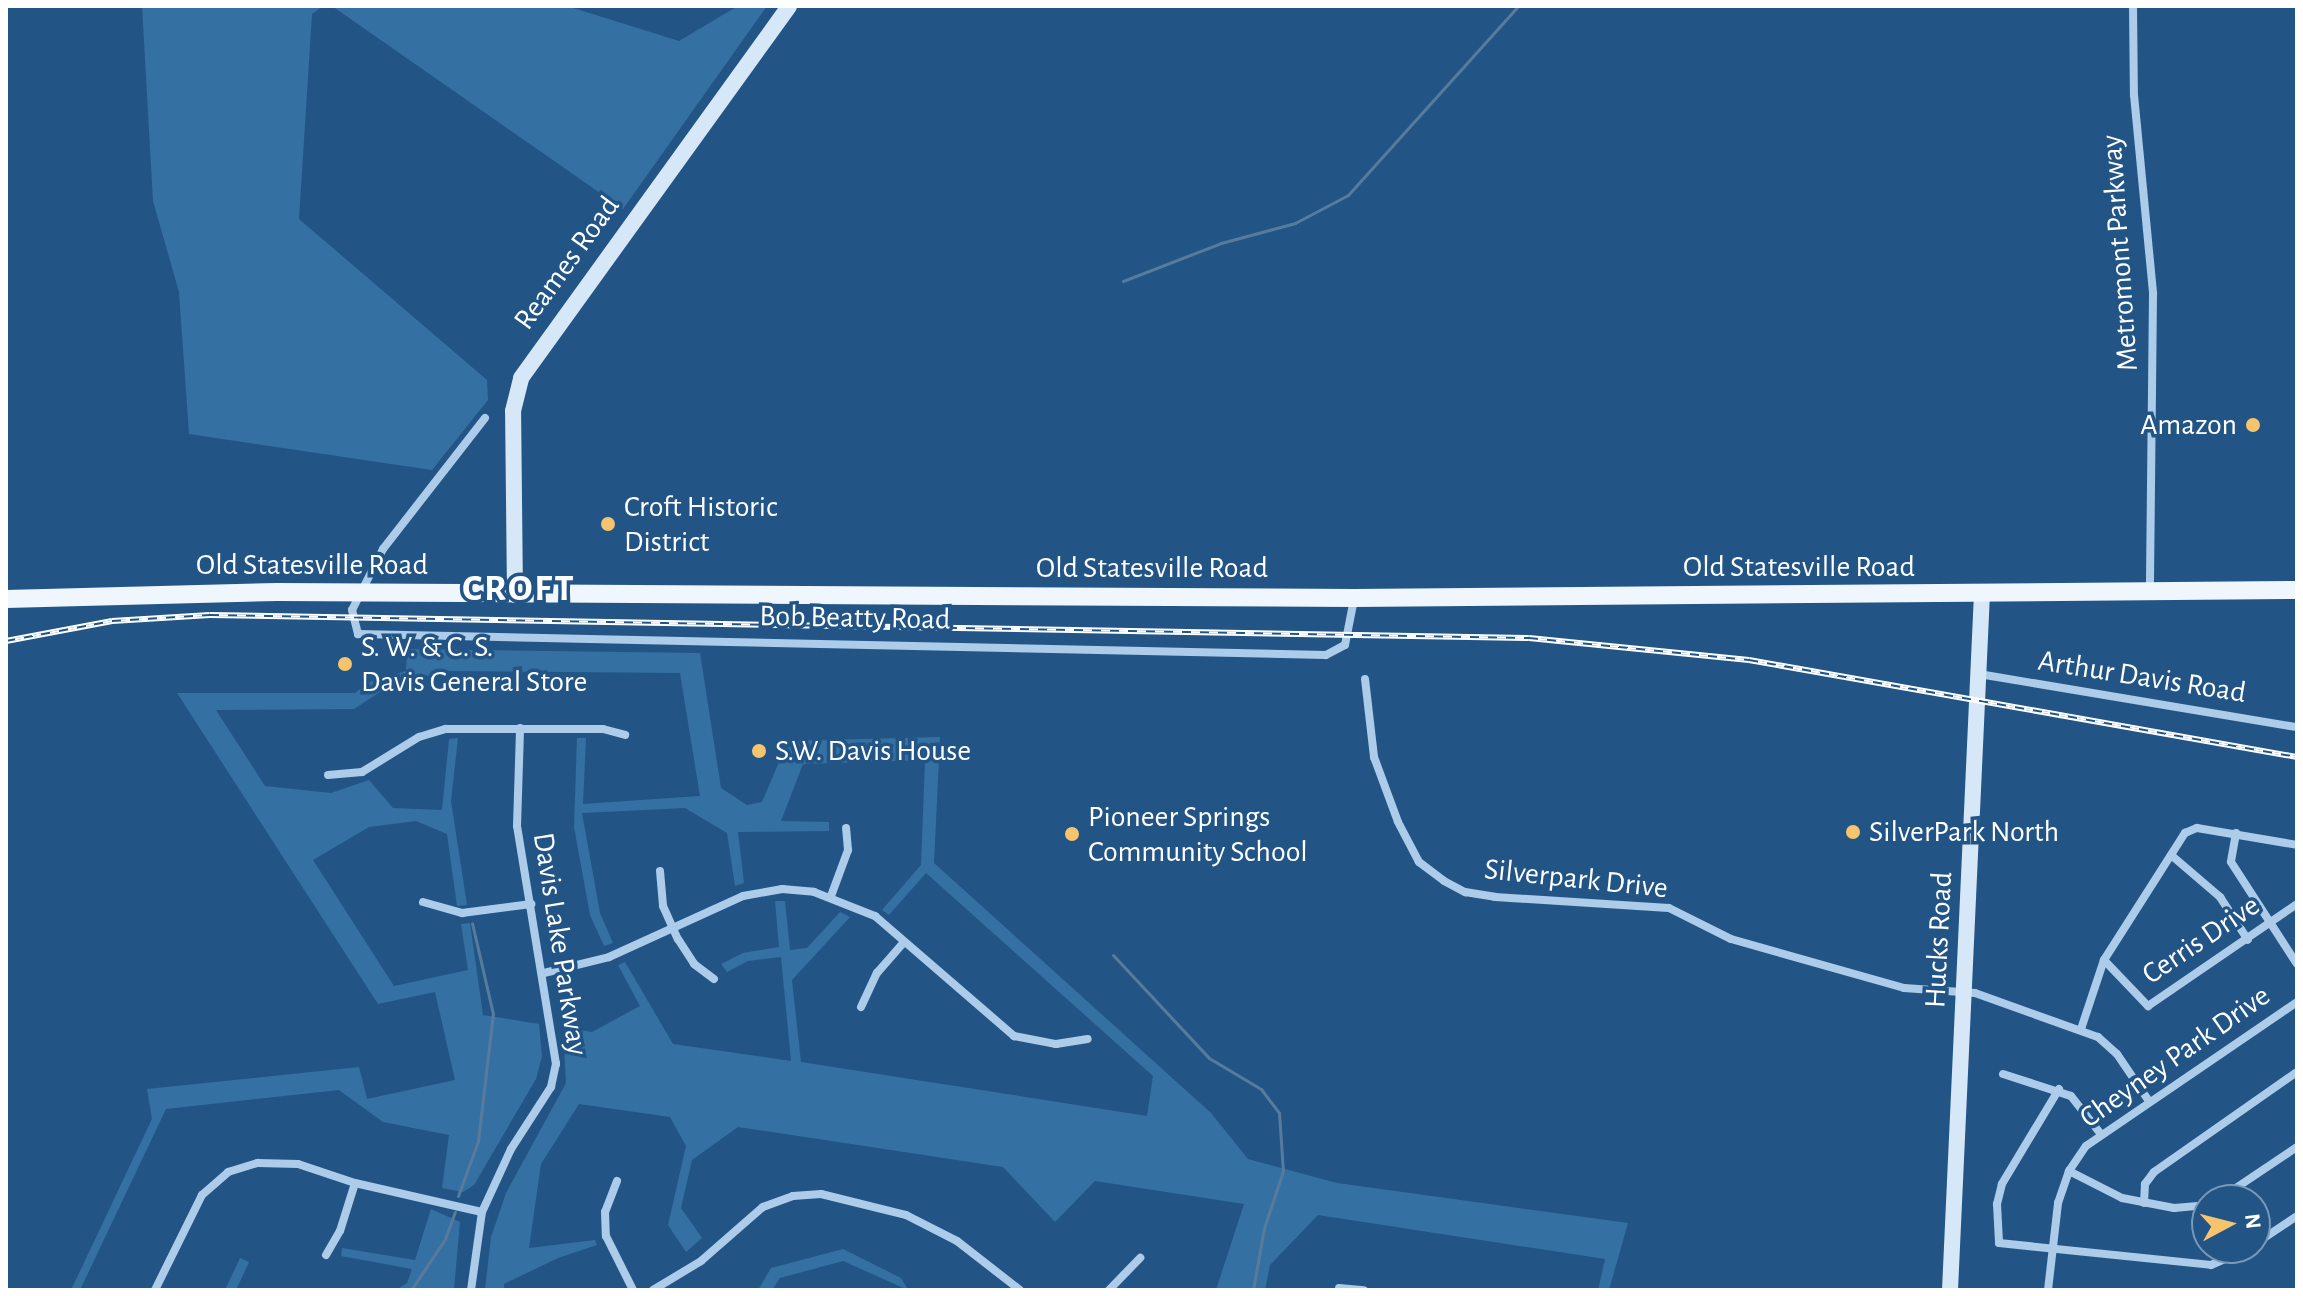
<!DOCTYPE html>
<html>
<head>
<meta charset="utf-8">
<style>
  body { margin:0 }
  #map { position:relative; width:2303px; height:1296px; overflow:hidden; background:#225586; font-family:"Alegreya Sans",sans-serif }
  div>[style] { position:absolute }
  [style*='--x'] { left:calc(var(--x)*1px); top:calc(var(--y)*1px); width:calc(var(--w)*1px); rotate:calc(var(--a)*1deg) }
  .green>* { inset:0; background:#3570a3 }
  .stream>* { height:3px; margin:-1.5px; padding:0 1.5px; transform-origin:1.5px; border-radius:1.5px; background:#577b9d }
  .minor>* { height:8px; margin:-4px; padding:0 4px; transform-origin:4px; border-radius:4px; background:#accce9 }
  .secondary>* { height:16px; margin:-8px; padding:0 8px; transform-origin:8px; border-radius:8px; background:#d6e7f8 }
  .primary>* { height:18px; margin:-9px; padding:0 9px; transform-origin:9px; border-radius:9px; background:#eff6fe }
  .rail>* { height:6px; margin-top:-3px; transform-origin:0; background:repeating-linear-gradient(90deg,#225586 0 9px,#fff 0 18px); box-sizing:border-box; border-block:2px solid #fff }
  .dots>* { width:22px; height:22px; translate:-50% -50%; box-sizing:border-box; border:4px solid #225586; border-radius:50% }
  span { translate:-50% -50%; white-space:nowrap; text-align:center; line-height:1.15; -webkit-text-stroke:7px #225586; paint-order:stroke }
  .street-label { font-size:30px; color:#fff }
  .poi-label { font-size:30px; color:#fff }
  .right { translate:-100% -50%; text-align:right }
  .left { translate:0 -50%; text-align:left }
  .district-label { font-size:38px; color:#fff; font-weight:700; letter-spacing:2px }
  .frame { position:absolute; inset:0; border:8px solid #fff; pointer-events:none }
  .north { position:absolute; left:2191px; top:1184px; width:80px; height:80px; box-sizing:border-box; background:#225586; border:2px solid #7a99b6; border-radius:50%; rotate:83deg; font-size:22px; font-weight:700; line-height:32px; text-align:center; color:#fff }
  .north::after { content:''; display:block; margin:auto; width:28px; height:36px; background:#f6c46d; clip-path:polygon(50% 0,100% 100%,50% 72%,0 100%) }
</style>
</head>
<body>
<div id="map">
  <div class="green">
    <div style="clip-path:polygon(142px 6px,323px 6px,312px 14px,299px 219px,487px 380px,488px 400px,432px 470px,189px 434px,179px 292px,153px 201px)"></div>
    <div style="clip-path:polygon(332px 6px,567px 6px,679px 41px,738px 6px,767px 6px,623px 209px)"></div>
    <div style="clip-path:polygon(407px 649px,700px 653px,721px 788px,747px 805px,762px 802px,788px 741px,940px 737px,934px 863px,1211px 1113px,1248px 1159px,1337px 1183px,1628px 1223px,1609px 1290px,1598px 1290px,1605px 1259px,1318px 1215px,1270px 1265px,1265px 1290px,1216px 1290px,1244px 1204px,1095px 1181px,1055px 1222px,1003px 1167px,738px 1127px,692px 1160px,681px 1208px,702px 1238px,686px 1252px,668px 1225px,686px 1146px,670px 1117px,579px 1104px,541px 1164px,529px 1248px,595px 1240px,597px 1245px,558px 1258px,504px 1284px,504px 1290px,485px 1290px,491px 1237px,506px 1193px,566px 1083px,563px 1027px,592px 1032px,640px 1006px,618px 965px,625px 962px,673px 1044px,791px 1061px,781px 957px,748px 961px,727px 972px,721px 964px,743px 953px,779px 947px,775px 901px,785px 901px,790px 950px,807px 948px,840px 912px,850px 917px,792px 980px,801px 1062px,1147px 1116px,1153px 1076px,926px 873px,889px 915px,882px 910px,921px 865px,925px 760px,803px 764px,781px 821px,829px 822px,829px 831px,738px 832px,744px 883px,735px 886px,727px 833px,685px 808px,582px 813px,600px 913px,613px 943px,604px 946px,590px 915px,574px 827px,577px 738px,586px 738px,583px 804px,700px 796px,680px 673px,443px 671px,383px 690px,354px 709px,216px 710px,265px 786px,331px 793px,369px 780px,393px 808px,442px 810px,449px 739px,458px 738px,451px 801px,467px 905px,457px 906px,447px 834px,416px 821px,369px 827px,313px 860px,394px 986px,468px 970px,461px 924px,470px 923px,483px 1015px,539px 1024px,542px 1056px,536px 1079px,474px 1185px,463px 1192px,442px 1188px,449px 1135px,383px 1122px,339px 1090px,166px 1109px,80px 1290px,71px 1290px,152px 1119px,147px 1089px,359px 1067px,367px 1099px,455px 1080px,435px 992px,378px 1004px,177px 693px,355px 693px,369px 682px,406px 671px)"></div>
    <div style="clip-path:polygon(431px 1209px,460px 1222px,454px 1290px,396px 1290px,407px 1283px,412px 1269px,341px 1256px,342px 1248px,415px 1260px)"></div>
    <div style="clip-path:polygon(843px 1249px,901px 1278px,908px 1290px,843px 1261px,780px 1278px,772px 1290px,758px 1290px,771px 1268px)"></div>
    <div style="clip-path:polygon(240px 1258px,249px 1262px,236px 1290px,225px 1290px)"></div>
  </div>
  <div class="stream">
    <div style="--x:1123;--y:281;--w:105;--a:-21.2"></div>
    <div style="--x:1221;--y:243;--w:77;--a:-15.1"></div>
    <div style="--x:1295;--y:223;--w:60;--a:-27.8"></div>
    <div style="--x:1348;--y:195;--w:254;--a:-48"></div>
    <div style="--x:1113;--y:955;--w:141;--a:47"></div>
    <div style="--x:1209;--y:1058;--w:61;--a:30.8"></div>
    <div style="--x:1261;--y:1089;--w:30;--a:53"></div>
    <div style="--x:1279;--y:1113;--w:58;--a:86.1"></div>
    <div style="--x:1283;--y:1171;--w:60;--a:108.4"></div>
    <div style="--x:1264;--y:1228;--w:63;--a:100.1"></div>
    <div style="--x:458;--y:1196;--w:59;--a:-70"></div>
    <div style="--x:478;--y:1141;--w:128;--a:-83.3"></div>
    <div style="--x:493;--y:1014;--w:93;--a:-103"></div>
    <div style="--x:411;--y:1290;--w:61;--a:-56.3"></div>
    <div style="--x:445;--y:1239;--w:29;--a:-70"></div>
  </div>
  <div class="minor">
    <div style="--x:2133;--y:6;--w:89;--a:89.4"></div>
    <div style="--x:2134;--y:95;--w:200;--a:84.5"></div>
    <div style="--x:2153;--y:294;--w:298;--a:90.6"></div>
    <div style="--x:485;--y:418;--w:166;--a:127.9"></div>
    <div style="--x:383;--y:549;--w:68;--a:116.9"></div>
    <div style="--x:352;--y:610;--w:25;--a:76"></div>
    <div style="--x:358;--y:634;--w:968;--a:1.24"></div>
    <div style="--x:1326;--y:655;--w:21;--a:-28"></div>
    <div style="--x:1345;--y:645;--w:47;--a:-78.9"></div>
    <div style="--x:1979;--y:674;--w:322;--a:9.5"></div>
    <div style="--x:1365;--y:679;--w:79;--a:83.4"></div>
    <div style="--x:1374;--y:757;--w:69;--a:69.7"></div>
    <div style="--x:1398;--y:822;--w:45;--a:62.3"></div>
    <div style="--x:1419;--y:862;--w:31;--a:37"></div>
    <div style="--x:1444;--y:881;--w:24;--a:28"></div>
    <div style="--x:1465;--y:892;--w:30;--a:9"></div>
    <div style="--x:1495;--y:897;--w:174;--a:3.6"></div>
    <div style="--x:1669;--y:908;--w:69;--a:26.6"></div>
    <div style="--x:1731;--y:939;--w:180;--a:15.8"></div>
    <div style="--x:1904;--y:988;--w:71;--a:4"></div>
    <div style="--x:1975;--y:993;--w:131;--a:19.7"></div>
    <div style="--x:2098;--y:1037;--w:25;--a:42"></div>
    <div style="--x:2117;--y:1054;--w:57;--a:55.8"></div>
    <div style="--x:328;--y:775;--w:34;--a:-5"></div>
    <div style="--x:362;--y:772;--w:67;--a:-31.6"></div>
    <div style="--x:419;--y:737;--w:28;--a:-17"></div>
    <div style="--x:446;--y:729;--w:157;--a:0"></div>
    <div style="--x:603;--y:729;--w:23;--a:15"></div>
    <div style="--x:2236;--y:833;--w:29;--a:100"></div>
    <div style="--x:2231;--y:862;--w:121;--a:57.1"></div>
    <div style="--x:2171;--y:855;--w:65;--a:40.6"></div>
    <div style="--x:2220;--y:897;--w:51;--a:56.9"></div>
    <div style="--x:660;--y:871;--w:35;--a:85"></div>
    <div style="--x:663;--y:906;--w:36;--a:66"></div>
    <div style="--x:678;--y:939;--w:30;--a:57"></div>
    <div style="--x:694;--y:964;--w:25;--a:37"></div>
    <div style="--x:831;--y:896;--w:49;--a:-69.7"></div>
    <div style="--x:848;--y:850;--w:22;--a:-95"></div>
    <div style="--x:423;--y:902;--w:41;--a:15.8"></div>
    <div style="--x:462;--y:913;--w:70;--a:-7.4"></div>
    <div style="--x:2104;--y:960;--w:64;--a:46.3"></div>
    <div style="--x:2148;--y:1006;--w:181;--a:-34.4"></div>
    <div style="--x:544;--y:973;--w:67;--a:-13.8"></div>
    <div style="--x:609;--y:957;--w:147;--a:-24.5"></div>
    <div style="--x:743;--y:896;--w:40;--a:-10"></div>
    <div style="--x:782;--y:889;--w:32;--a:5"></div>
    <div style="--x:814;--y:892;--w:66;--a:21.5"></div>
    <div style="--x:875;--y:916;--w:184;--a:40.8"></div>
    <div style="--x:1014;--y:1036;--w:43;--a:10.8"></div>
    <div style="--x:1056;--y:1044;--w:32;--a:-9"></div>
    <div style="--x:861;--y:1007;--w:38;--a:-65"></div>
    <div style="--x:877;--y:973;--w:41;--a:-48.9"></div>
    <div style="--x:2081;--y:1029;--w:73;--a:-71.6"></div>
    <div style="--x:2104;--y:960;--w:151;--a:-57.5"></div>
    <div style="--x:2185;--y:833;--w:13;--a:-23"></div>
    <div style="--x:2197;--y:828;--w:101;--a:9.6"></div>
    <div style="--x:2003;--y:1074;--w:71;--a:17.9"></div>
    <div style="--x:2071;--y:1096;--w:47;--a:51.9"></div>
    <div style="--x:2059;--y:1089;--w:111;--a:121"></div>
    <div style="--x:2002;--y:1184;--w:21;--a:104"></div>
    <div style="--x:1997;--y:1204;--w:39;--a:87"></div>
    <div style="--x:1999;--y:1243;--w:213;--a:5.9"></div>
    <div style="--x:2211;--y:1265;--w:43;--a:-23.6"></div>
    <div style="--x:2069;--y:1171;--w:59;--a:27"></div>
    <div style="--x:2122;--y:1198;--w:53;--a:10.9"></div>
    <div style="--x:2174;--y:1208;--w:33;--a:-5"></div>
    <div style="--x:617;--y:1181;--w:33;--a:111"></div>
    <div style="--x:605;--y:1212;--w:24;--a:88"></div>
    <div style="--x:606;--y:1236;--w:60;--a:63.4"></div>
    <div style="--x:2218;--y:1200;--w:95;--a:-33.9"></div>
    <div style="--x:2144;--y:1203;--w:19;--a:-87"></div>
    <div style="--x:2145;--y:1184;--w:15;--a:-53"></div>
    <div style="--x:2154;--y:1172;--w:174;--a:-35"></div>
    <div style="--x:2255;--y:1244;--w:50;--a:-33.7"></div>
    <div style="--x:326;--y:1255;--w:28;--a:-60"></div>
    <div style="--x:340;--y:1231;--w:50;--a:-72.6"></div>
    <div style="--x:1339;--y:1288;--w:25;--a:5"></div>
    <div style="--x:155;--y:1290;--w:106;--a:-63.7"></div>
    <div style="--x:202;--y:1195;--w:35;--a:-41"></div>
    <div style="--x:228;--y:1172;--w:31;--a:-17"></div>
    <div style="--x:258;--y:1163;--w:40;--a:1.4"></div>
    <div style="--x:298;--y:1164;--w:60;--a:18.4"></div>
    <div style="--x:355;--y:1183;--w:130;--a:12.9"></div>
    <div style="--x:471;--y:1290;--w:79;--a:-82"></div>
    <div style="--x:482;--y:1212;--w:69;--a:-65.3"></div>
    <div style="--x:511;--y:1149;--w:74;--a:-57.2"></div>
    <div style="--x:551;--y:1087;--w:24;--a:-78"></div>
    <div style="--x:556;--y:1064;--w:241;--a:-99.3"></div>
    <div style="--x:517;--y:826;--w:98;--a:-88.2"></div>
    <div style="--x:653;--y:1290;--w:56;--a:-31.1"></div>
    <div style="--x:701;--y:1261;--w:82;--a:-41.1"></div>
    <div style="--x:763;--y:1207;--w:32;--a:-20"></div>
    <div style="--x:793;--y:1196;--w:28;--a:-4"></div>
    <div style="--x:821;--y:1194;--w:88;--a:13.9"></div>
    <div style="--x:906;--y:1215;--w:57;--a:27"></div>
    <div style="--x:957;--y:1241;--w:80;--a:37.9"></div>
    <div style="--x:1109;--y:1290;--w:45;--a:-45.9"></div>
    <div style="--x:2048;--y:1290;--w:88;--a:-83.4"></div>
    <div style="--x:2058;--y:1203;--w:34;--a:-71"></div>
    <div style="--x:2069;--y:1171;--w:30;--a:-56"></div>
    <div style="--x:2086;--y:1146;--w:255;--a:-34.3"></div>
  </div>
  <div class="secondary">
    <div style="--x:515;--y:595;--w:184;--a:-90.6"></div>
    <div style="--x:513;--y:411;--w:34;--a:-76"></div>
    <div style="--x:521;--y:378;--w:458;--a:-54.2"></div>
    <div style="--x:1950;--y:1290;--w:698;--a:-87.37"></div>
  </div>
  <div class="primary">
    <div style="--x:6;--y:599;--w:271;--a:-1.5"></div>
    <div style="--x:277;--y:592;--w:1077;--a:0.32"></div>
    <div style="--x:1354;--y:598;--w:943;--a:-0.49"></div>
  </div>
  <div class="rail">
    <div style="--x:6;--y:641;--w:108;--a:-10.7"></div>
    <div style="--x:112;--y:621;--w:98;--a:-3.5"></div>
    <div style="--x:210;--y:615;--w:1319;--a:1"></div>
    <div style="--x:1529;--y:638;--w:221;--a:5.7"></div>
    <div style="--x:1749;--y:660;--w:557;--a:10.04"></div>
  </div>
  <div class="dots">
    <div style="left:2253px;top:425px;background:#f6c46d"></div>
    <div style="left:608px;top:524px;background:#f6c46d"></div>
    <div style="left:345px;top:664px;background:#f6c46d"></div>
    <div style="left:759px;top:751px;background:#f6c46d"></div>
    <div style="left:1853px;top:832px;background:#f6c46d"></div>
    <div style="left:1072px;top:834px;background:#f6c46d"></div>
  </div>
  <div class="street-label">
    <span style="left:2120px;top:253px;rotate:-94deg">Metromont Parkway</span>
    <span style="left:567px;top:263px;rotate:-54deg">Reames Road</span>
    <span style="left:312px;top:565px">Old Statesville Road</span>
    <span style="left:1799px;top:567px">Old Statesville Road</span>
    <span style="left:1152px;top:568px">Old Statesville Road</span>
    <span style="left:855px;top:618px;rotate:1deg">Bob Beatty Road</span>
    <span style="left:2142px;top:677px;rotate:9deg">Arthur Davis Road</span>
    <span style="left:1576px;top:879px;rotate:6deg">Silverpark Drive</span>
    <span style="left:1939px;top:940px;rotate:-87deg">Hucks Road</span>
    <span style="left:2201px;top:940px;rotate:-34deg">Cerris Drive</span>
    <span style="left:560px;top:944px;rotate:81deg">Davis Lake Parkway</span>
    <span style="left:2175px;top:1057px;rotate:-35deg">Cheyney Park Drive</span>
  </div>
  <div class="poi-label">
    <span class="right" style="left:2237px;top:425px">Amazon</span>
    <span class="left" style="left:624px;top:524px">Croft Historic<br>District</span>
    <span class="left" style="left:361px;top:664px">S. W. &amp; C. S.<br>Davis General Store</span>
    <span class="left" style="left:775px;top:751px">S.W. Davis House</span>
    <span class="left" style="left:1088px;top:834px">Pioneer Springs<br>Community School</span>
    <span class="left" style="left:1869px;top:832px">SilverPark North</span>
  </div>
  <div class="district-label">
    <span style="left:519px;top:590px">CROFT</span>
  </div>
  <div class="frame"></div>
  <div class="north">N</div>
</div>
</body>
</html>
